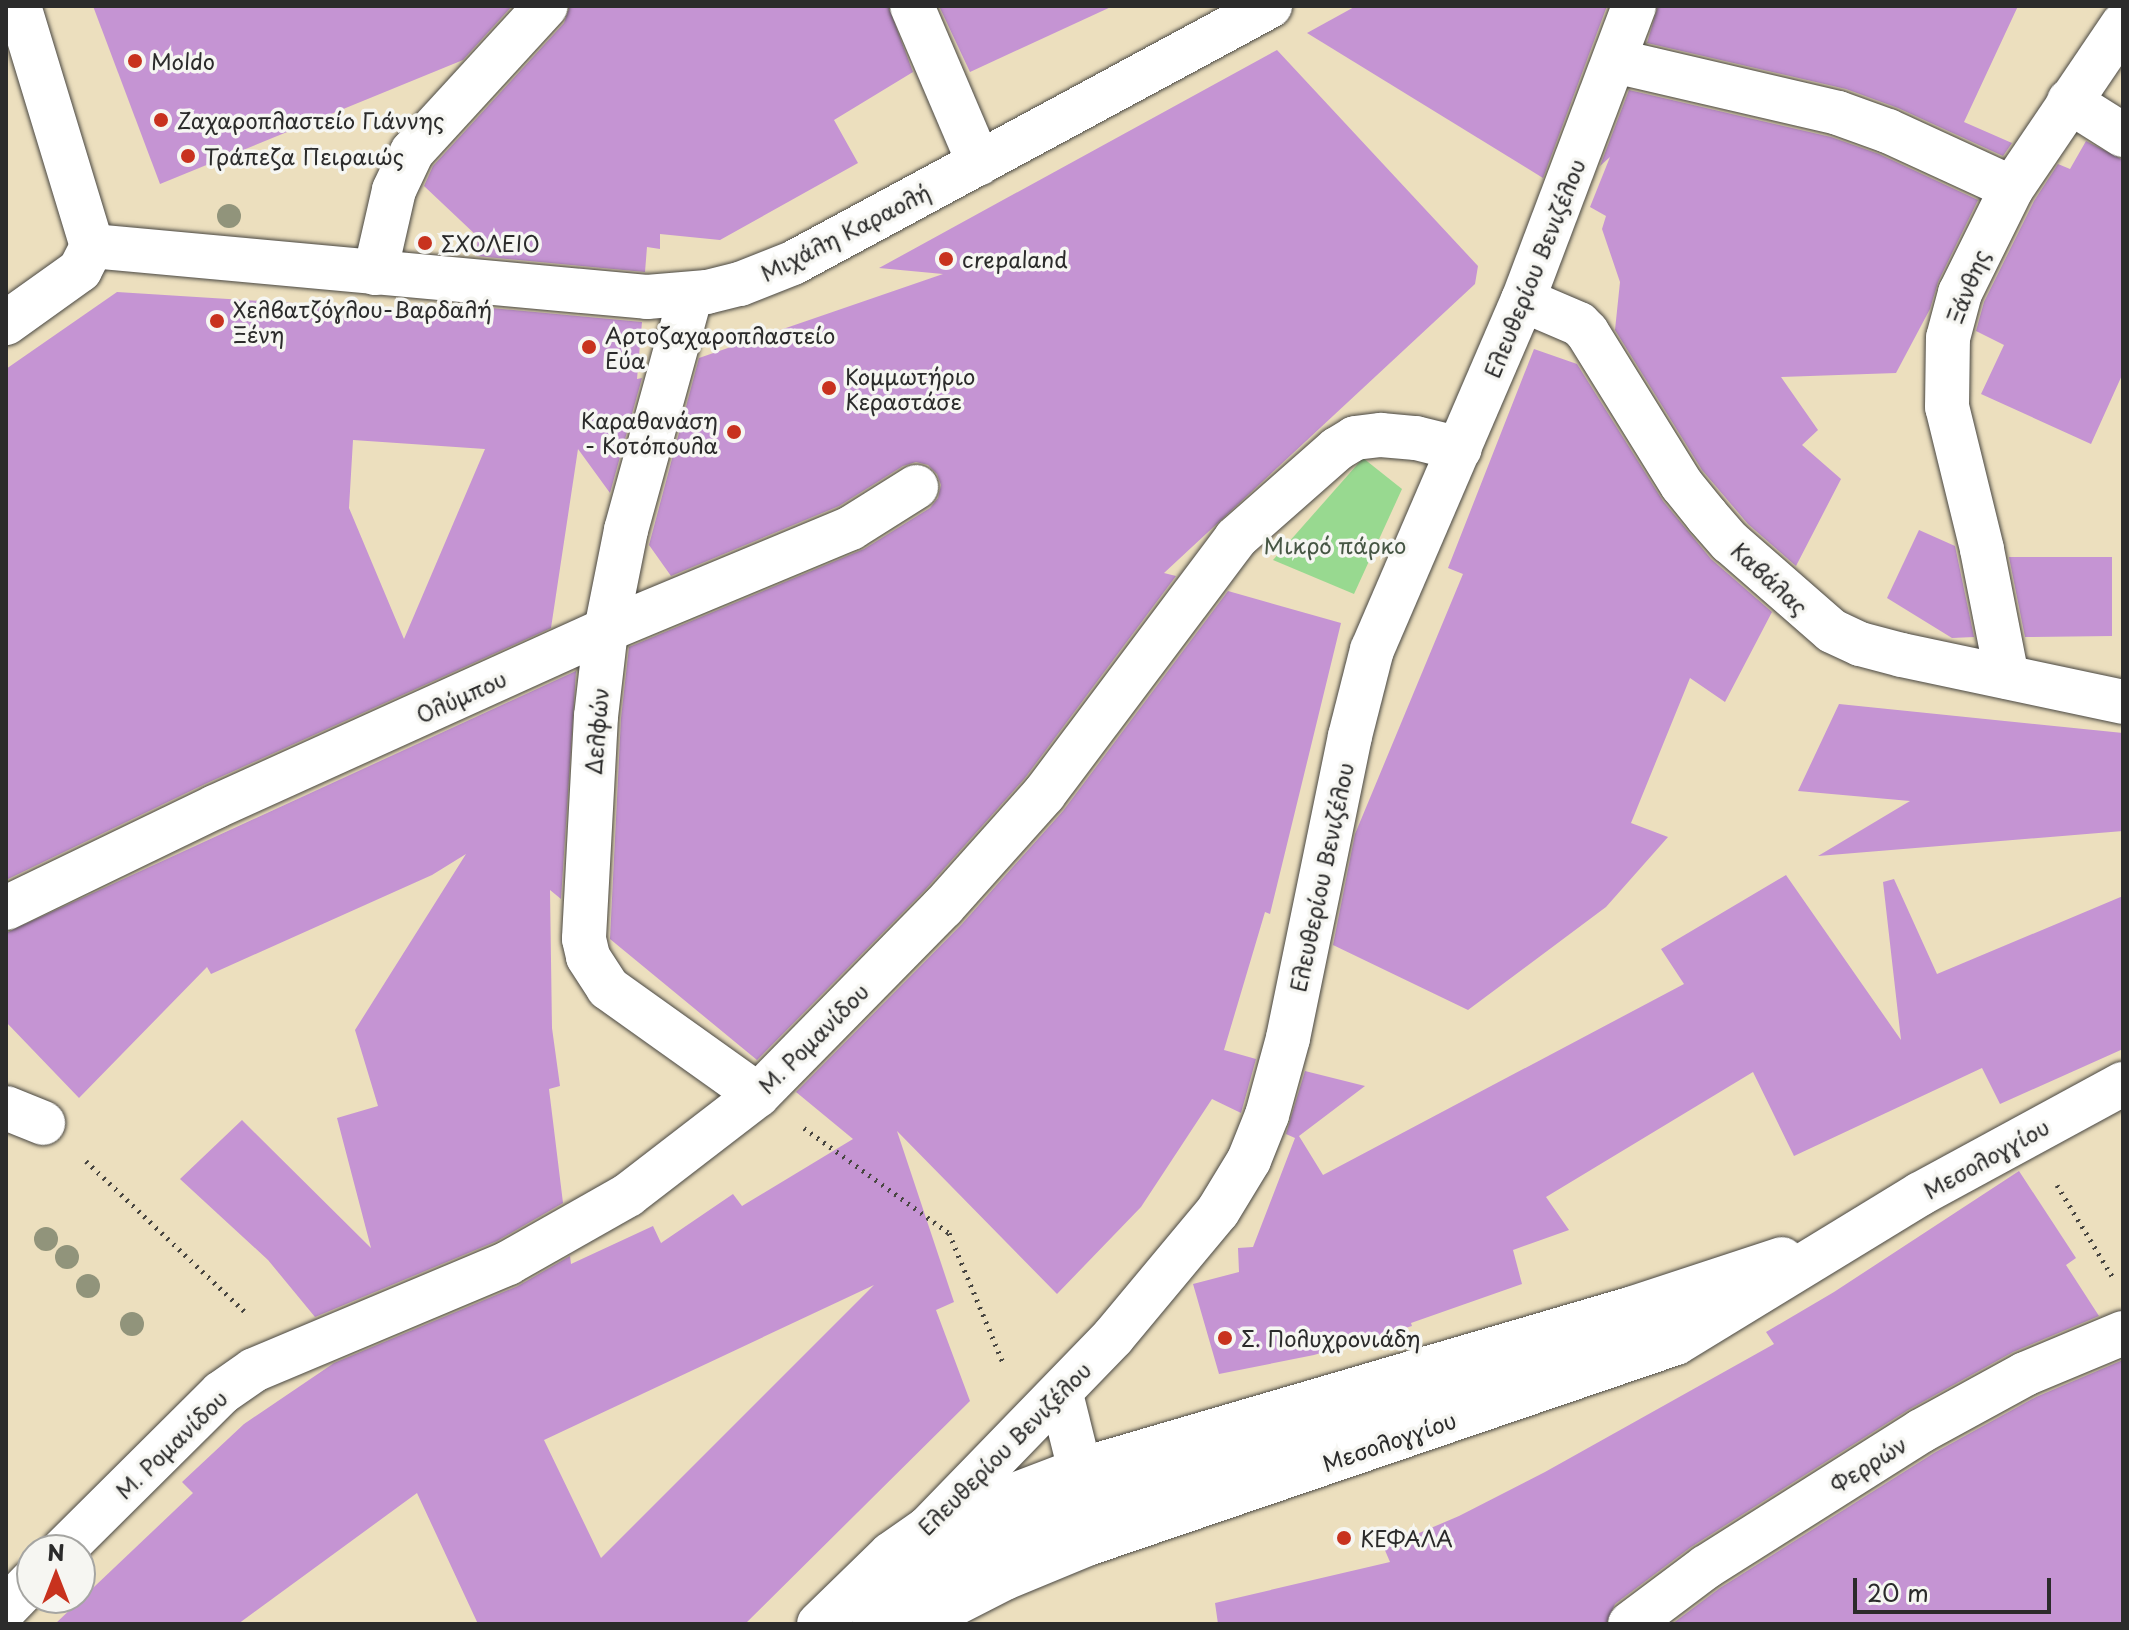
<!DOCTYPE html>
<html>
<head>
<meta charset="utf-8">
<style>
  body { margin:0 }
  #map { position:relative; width:2129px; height:1630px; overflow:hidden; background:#ecdfbe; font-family:"Playpen Sans",sans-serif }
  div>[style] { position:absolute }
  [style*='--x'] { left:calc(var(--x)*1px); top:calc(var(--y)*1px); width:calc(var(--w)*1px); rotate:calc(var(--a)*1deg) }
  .green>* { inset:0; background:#98d990 }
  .building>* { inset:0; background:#c594d3 }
  .path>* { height:5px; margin-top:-2.5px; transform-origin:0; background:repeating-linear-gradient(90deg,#484641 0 2px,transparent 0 8px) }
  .roads { filter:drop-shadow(0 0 2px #484641) drop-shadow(0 0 2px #484641) }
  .street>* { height:44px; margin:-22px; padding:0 22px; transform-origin:22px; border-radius:22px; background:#fff }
  .secondary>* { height:44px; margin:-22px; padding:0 22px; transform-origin:22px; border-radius:22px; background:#fff }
  .trees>* { width:24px; height:24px; margin:-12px; border-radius:50%; background:#91947b }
  .dots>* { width:22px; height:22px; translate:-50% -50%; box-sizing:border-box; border:4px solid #f6f6f2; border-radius:50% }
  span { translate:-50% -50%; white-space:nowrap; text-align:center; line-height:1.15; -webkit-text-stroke:7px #f6f6f2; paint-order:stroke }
  .poi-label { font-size:22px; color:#2b2b2b }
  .left { translate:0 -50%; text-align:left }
  .right { translate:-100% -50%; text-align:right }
  .street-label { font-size:22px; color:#2b2b2b }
  .park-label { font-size:22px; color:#465644 }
  .frame { position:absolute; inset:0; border:8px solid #2b2b2b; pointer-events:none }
  .north { position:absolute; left:16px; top:1534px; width:80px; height:80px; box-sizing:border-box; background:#f6f6f2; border:2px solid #a5a5a2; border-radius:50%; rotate:0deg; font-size:22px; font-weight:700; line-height:32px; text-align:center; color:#2b2b2b }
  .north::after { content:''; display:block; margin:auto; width:28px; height:36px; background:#c8321e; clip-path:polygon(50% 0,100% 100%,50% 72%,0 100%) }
  .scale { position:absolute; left:1853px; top:1578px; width:198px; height:36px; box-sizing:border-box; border:4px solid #2b2b2b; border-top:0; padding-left:10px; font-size:24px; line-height:28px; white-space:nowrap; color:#2b2b2b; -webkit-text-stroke:6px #f6f6f2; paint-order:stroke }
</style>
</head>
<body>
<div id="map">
  <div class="green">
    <div style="clip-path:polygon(1363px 458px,1402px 489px,1354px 594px,1273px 560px)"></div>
  </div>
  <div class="building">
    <div style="clip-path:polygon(93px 6px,512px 6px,463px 60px,160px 184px)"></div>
    <div style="clip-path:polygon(570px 6px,888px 6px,913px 72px,834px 120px,858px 163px,720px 240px,660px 234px,660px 249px,647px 247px,645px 272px,476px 256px,478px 237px,424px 186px,433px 166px,564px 23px)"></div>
    <div style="clip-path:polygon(939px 6px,1113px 6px,970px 72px)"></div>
    <div style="clip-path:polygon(1356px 6px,1607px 6px,1543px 178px,1307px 33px)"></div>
    <div style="clip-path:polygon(1658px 6px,2018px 6px,1964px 122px,2012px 143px,2003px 156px,1898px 108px,1846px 89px,1647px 43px)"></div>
    <div style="clip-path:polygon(1277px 50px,1478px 266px,1475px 284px,1164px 573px,1176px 576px,1025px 778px,925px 890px,757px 1060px,610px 939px,621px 718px,629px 647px,864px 549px,930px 508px,938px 498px,941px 485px,937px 474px,928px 465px,916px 462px,903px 466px,839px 506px,671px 576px,649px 545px,699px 358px,943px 274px,879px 268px)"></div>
    <div style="clip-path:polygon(1629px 90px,1831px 137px,1879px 154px,1978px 200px,1938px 282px,1930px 309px,1896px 373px,1781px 377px,1818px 430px,1802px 445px,1841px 479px,1796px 566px,1748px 524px,1702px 470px,1615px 330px,1620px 282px,1602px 229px,1606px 216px,1590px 207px,1610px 157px,1600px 166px)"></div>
    <div style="clip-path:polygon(2086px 141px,2123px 160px,2123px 373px,2091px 444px,1981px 394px,2004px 345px,1976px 331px,1984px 302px,2034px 201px,2058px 164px,2070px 169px)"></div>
    <div style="clip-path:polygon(evenodd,117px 292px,469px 314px,470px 306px,642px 322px,637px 379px,642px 378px,610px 493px,578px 449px,551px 628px,205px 784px,6px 880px,6px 369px,117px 292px,353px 440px,485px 449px,404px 639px,349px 508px,353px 440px)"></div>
    <div style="clip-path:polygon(1534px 349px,1577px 364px,1663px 501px,1711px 559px,1772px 612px,1725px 702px,1690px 678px,1631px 823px,1668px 837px,1606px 907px,1468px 1010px,1333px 945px,1355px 834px,1463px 574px,1448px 568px)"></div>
    <div style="clip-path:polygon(1919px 530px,1955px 546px,1974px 637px,1952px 638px,1887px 598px)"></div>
    <div style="clip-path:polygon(2009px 557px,2112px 557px,2112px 636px,2025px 637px)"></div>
    <div style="clip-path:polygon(evenodd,1228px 591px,1341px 623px,1270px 914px,1265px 912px,1224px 1050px,1256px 1059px,1241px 1113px,1212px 1099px,1141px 1207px,1057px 1294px,897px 1131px,954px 1302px,936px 1310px,970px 1401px,745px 1624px,478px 1624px,417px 1493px,238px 1624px,55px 1624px,193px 1493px,182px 1482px,244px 1424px,334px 1363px,518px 1286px,570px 1256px,571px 1264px,653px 1226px,661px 1243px,733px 1194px,742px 1206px,853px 1139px,796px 1092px,962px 924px,1063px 811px,1228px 591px,874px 1285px,601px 1558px,544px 1440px,874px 1285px)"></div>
    <div style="clip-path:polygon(576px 671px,561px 899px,550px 890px,552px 1028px,560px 1086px,549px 1089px,563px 1203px,497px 1241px,315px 1317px,268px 1260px,180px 1179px,242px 1120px,371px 1248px,337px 1118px,378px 1106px,355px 1030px,466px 854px,432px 875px,211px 974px,207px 967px,79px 1098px,6px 1022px,6px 933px)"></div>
    <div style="clip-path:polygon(1839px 704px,2123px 733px,2123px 831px,1818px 856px,1910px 801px,1798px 791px)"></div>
    <div style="clip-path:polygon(1786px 875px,1901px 1040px,1883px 882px,1894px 879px,1937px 974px,2123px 896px,2123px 1049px,2000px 1104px,1982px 1068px,1794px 1156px,1753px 1072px,1546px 1197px,1569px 1230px,1513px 1250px,1522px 1284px,1411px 1323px,1412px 1326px,1314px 1355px,1219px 1374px,1193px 1284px,1239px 1272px,1238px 1248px,1253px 1247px,1295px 1138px,1286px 1134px,1305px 1071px,1365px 1086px,1299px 1136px,1323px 1175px,1684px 984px,1661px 949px)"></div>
    <div style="clip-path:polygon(2019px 1171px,2076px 1258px,2066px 1265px,2099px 1316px,2013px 1352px,1908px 1410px,1691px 1547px,1615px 1604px,1606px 1624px,1218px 1624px,1215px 1603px,1390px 1562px,1384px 1548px,1459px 1516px,1545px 1472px,1774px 1344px,1766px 1332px,1834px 1292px)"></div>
    <div style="clip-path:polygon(2123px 1360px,2123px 1624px,1672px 1624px,1720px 1588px,1934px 1453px,2036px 1397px)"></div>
  </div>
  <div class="path">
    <div style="--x:804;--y:1128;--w:179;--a:35.9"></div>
    <div style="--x:949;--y:1233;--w:143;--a:67.4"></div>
    <div style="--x:86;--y:1161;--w:218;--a:43.5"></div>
    <div style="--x:2057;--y:1185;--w:110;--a:58.8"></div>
  </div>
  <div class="roads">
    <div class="street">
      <div style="--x:912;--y:6;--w:171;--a:66.9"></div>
      <div style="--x:1615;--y:61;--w:229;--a:13.1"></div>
      <div style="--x:1838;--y:113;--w:53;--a:19.8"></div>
      <div style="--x:1888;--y:131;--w:136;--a:24.7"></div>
      <div style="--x:2069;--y:101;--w:64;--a:32.2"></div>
      <div style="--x:375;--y:273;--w:85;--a:-77.1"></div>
      <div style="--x:394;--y:190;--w:42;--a:-64.7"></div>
      <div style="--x:412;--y:152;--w:198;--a:-47.5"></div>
      <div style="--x:691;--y:294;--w:245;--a:105.4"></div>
      <div style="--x:626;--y:530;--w:102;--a:101.3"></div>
      <div style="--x:606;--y:630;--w:87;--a:96.6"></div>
      <div style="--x:596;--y:716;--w:223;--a:93.1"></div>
      <div style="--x:584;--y:939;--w:18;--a:77"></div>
      <div style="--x:588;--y:957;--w:37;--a:57"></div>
      <div style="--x:608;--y:988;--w:184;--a:35.5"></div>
      <div style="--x:1523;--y:300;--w:61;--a:23.2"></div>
      <div style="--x:1579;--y:324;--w:11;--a:45"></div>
      <div style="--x:1587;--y:332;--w:180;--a:58.2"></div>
      <div style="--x:1682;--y:485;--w:40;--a:51"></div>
      <div style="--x:1707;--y:516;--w:35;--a:49"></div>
      <div style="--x:1730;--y:542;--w:135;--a:41.1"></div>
      <div style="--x:1832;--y:631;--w:31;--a:25"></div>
      <div style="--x:1860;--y:644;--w:43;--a:14.7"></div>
      <div style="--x:1902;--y:655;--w:226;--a:12"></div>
      <div style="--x:6;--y:323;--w:91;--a:-35.6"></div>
      <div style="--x:80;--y:270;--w:27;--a:-63"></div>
      <div style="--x:2007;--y:677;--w:130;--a:-101.1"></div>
      <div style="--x:1982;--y:549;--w:146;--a:-103.8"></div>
      <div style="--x:1947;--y:407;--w:69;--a:-89.2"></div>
      <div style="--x:1948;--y:338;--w:47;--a:-75.1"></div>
      <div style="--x:1960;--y:293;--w:117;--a:-63.7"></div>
      <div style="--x:2012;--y:188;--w:198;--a:-55.9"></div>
      <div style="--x:6;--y:908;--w:232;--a:-25.8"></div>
      <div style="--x:215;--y:807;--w:429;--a:-24.4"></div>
      <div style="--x:606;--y:630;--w:265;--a:-22.6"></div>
      <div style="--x:851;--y:528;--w:77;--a:-32.2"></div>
      <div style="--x:6;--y:1108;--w:40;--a:22"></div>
      <div style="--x:1686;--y:1309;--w:15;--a:101"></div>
      <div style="--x:1683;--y:1324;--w:748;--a:161.76"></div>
      <div style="--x:973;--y:1558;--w:117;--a:146.9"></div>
      <div style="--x:875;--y:1622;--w:123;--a:-45"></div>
      <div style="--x:962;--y:1535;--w:758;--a:-17.34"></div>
      <div style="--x:928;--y:1528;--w:266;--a:-45.9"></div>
      <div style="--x:1113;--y:1337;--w:164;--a:-50.2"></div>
      <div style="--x:1218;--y:1211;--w:60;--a:-58.7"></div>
      <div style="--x:1249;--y:1160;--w:48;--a:-68.2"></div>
      <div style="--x:1267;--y:1115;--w:80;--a:-74.7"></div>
      <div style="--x:1288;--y:1038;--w:308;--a:-78.4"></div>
      <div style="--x:1350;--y:736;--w:89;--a:-75.7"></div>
      <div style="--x:1372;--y:650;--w:381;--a:-66.7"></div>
      <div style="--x:1523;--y:300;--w:314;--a:-69.3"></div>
      <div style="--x:63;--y:1550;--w:223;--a:-44.8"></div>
      <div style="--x:221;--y:1393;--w:40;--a:-34.9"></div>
      <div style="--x:254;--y:1370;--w:276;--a:-22.8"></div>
      <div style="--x:508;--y:1263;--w:138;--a:-29.5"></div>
      <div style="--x:628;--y:1195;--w:164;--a:-37.6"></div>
      <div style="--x:758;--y:1095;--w:264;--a:-45.5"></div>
      <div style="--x:943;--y:907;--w:152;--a:-48.2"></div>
      <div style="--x:1044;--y:794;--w:320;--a:-53.1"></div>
      <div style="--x:1236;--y:538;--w:135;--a:-41.4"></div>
      <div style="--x:1337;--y:449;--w:21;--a:-31"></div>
      <div style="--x:1355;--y:438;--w:26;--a:-7"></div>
      <div style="--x:1381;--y:435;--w:35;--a:5"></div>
      <div style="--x:1416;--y:438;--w:45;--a:14"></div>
      <div style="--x:6;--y:1608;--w:37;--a:-46"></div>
      <div style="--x:1630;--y:1624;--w:95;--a:-36.9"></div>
      <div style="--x:1706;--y:1567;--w:254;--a:-32.3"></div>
      <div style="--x:1921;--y:1431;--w:119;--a:-28.7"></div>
      <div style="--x:2025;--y:1374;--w:106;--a:-22.7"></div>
    </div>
    <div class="secondary">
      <div style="--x:19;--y:6;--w:251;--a:73.1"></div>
      <div style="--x:92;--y:246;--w:557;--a:5.25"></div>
      <div style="--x:647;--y:297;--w:60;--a:-4.8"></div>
      <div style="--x:707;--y:292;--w:34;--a:-14"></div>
      <div style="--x:740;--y:284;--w:57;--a:-21.6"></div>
      <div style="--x:793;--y:263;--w:542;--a:-28.32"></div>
      <div style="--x:1061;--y:1394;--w:78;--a:76"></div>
      <div style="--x:819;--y:1624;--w:100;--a:-44.2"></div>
      <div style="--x:891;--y:1554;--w:45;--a:-35.1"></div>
      <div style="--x:928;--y:1528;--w:163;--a:-20.9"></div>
      <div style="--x:1080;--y:1470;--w:573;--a:-16.32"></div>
      <div style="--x:1630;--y:1309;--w:160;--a:-18.2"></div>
      <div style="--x:915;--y:1624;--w:101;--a:-27.1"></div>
      <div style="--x:1005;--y:1578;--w:89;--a:-22.5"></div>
      <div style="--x:1087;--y:1544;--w:622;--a:-18.84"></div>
      <div style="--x:1676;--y:1343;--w:286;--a:-31.4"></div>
      <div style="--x:1920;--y:1194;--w:231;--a:-28.5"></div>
    </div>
  </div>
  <div class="trees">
    <div style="left:229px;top:216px"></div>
    <div style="left:46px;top:1239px"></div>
    <div style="left:67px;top:1257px"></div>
    <div style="left:88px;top:1286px"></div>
    <div style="left:132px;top:1324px"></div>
  </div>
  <div class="dots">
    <div style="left:135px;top:61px;background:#c8321e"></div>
    <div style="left:161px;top:120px;background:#c8321e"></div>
    <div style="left:188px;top:156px;background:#c8321e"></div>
    <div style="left:425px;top:243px;background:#c8321e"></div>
    <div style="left:946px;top:259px;background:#c8321e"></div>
    <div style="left:217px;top:321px;background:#c8321e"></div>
    <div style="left:589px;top:347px;background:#c8321e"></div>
    <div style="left:829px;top:388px;background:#c8321e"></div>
    <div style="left:734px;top:432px;background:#c8321e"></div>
    <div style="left:1225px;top:1338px;background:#c8321e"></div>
    <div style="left:1344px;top:1538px;background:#c8321e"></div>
  </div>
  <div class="poi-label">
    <span class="left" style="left:151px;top:61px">Moldo</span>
    <span class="left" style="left:177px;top:120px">Ζαχαροπλαστείο Γιάννης</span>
    <span class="left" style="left:204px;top:156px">Τράπεζα Πειραιώς</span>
    <span class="left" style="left:441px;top:243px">ΣΧΟΛΕΙΟ</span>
    <span class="left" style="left:962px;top:259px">crepaland</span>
    <span class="left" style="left:233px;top:321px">Χελβατζόγλου-Βαρδαλή<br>Ξένη</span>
    <span class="left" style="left:605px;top:347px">Αρτοζαχαροπλαστείο<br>Εύα</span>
    <span class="left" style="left:845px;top:388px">Κομμωτήριο<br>Κεραστάσε</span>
    <span class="right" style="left:718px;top:432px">Καραθανάση<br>- Κοτόπουλα</span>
    <span class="left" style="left:1241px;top:1338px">Σ. Πολυχρονιάδη</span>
    <span class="left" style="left:1360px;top:1538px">ΚΕΦΑΛΑ</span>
  </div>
  <div class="street-label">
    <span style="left:845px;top:232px;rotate:-27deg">Μιχάλη Καραολή</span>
    <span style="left:1534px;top:268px;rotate:-68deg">Ελευθερίου Βενιζέλου</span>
    <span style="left:1967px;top:286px;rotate:-68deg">Ξάνθης</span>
    <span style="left:1770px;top:578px;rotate:43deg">Καβάλας</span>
    <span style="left:461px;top:696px;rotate:-24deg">Ολύμπου</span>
    <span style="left:596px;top:731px;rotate:-85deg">Δελφών</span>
    <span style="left:1321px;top:877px;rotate:-78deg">Ελευθερίου Βενιζέλου</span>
    <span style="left:813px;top:1038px;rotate:-45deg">Μ. Ρομανίδου</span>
    <span style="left:1986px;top:1158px;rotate:-29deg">Μεσολογγίου</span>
    <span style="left:1389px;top:1441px;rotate:-19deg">Μεσολογγίου</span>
    <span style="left:171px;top:1444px;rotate:-44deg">Μ. Ρομανίδου</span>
    <span style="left:1004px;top:1448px;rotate:-45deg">Ελευθερίου Βενιζέλου</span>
    <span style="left:1868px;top:1464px;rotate:-32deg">Φερρών</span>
  </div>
  <div class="park-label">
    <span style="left:1335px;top:545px">Μικρό πάρκο</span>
  </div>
  <div class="frame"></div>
  <div class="north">N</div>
  <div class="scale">20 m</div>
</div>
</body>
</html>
